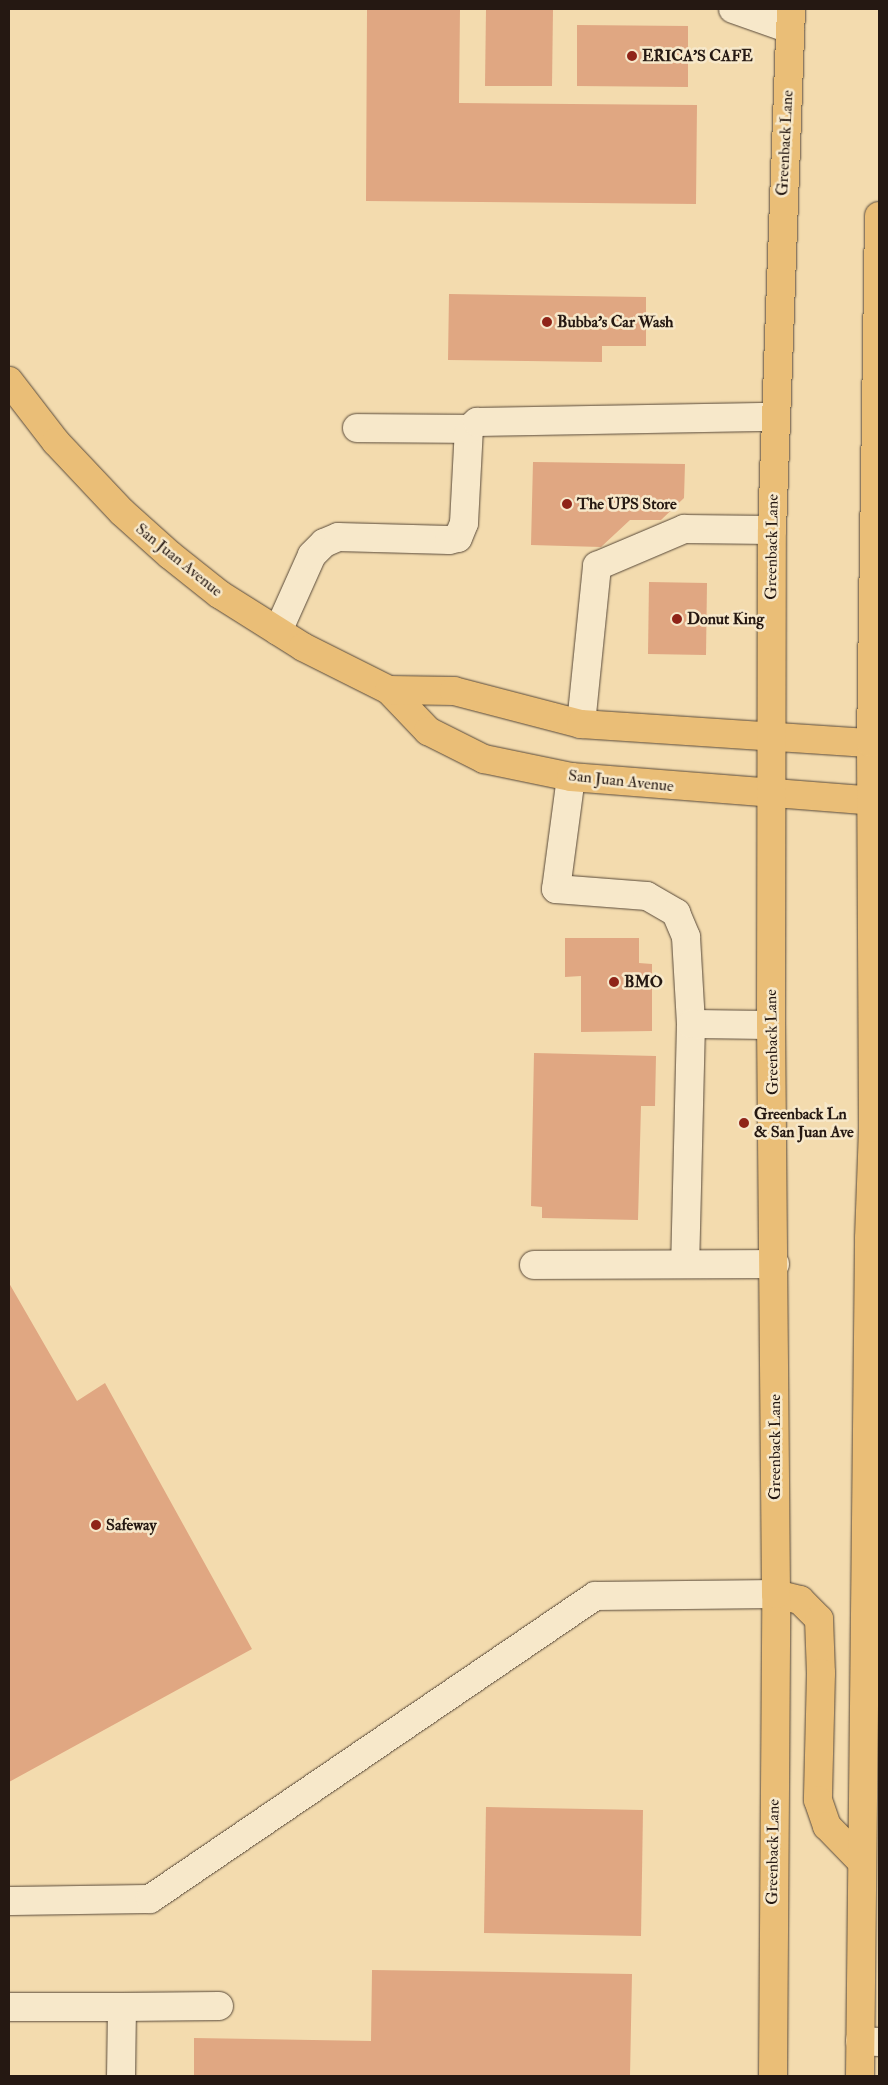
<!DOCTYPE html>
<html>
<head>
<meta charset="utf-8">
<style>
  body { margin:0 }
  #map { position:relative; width:888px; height:2085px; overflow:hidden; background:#f3dbae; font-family:"IM FELL Double Pica",serif }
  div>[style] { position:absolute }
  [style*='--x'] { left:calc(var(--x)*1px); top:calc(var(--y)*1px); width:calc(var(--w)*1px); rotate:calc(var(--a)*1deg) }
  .building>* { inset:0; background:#e0a782 }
  .roads { filter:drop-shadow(0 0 1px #584939) drop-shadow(0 0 1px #584939) }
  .minor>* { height:28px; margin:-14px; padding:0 14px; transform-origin:14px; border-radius:14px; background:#f7e8ca }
  .major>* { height:28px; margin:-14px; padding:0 14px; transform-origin:14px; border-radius:14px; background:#eabe77 }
  .dots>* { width:14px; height:14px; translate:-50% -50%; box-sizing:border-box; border:2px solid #f7e8ca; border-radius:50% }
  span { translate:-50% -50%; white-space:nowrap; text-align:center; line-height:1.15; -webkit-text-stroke:5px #f7e8ca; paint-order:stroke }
  .poi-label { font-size:16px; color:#251812; font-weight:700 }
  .left { translate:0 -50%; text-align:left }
  .street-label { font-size:16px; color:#251812 }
  .frame { position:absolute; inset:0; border:10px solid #251812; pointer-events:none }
</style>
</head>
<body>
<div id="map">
  <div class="building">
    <div style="clip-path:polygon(367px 9px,460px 9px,459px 103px,697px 105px,696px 204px,366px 201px)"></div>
    <div style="clip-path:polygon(486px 9px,553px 9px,552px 86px,485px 86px)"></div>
    <div style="clip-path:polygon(577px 25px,688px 26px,688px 87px,577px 86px)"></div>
    <div style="clip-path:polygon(449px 294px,646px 297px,646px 346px,602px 346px,602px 362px,448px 360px)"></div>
    <div style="clip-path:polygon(533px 462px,685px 464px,684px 498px,661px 520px,630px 520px,601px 547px,531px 545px)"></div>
    <div style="clip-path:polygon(649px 582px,707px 583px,706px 655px,648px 654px)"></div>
    <div style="clip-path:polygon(565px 938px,639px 938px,639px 963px,652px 964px,652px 1031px,581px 1032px,581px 976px,565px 977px)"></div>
    <div style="clip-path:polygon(534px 1053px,656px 1056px,655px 1106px,641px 1106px,638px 1220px,542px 1218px,542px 1207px,531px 1206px)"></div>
    <div style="clip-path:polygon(9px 1283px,77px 1401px,105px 1383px,252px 1649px,9px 1782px)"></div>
    <div style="clip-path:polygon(486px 1807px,643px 1810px,641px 1936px,484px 1933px)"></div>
    <div style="clip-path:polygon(372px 1970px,632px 1974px,630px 2076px,194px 2076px,194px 2038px,371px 2041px)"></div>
  </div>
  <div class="roads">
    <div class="minor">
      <div style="--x:733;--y:9;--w:60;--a:19.3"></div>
      <div style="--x:357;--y:428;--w:112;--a:0.5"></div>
      <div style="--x:278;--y:631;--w:83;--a:-65.9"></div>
      <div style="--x:312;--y:555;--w:17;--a:-45"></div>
      <div style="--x:324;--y:543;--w:15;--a:-23"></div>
      <div style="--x:338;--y:537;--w:111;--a:1.5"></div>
      <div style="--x:449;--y:540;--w:9;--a:-13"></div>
      <div style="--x:458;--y:538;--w:16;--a:-68"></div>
      <div style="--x:464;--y:523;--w:94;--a:-87"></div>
      <div style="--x:469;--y:429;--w:11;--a:-41"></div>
      <div style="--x:477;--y:422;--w:298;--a:-1"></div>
      <div style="--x:581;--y:724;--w:159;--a:-84.2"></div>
      <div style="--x:597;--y:566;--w:95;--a:-23"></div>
      <div style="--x:684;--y:529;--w:88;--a:0.7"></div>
      <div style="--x:571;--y:777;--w:113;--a:97.6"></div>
      <div style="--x:556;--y:889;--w:91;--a:4.4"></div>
      <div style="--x:647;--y:896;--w:34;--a:30"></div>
      <div style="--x:676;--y:913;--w:26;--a:67"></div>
      <div style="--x:686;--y:937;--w:87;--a:86.7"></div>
      <div style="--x:691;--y:1024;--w:239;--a:91.4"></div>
      <div style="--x:691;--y:1024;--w:80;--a:0.7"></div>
      <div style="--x:534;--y:1265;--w:241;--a:-0.2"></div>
      <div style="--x:9;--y:1901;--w:141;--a:-0.8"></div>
      <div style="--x:150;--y:1899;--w:538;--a:-34.25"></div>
      <div style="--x:595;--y:1596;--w:181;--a:-0.6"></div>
      <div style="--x:9;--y:2007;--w:113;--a:0"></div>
      <div style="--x:122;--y:2007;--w:69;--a:90.8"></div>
      <div style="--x:122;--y:2007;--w:97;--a:-0.6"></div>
      <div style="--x:860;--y:2041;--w:19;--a:3"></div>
    </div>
    <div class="major">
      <div style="--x:9;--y:381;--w:77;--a:52.4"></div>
      <div style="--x:56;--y:442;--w:96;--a:46.7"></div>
      <div style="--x:122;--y:512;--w:64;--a:41.9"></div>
      <div style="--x:170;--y:555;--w:63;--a:38.5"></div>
      <div style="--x:219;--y:594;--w:99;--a:32.2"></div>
      <div style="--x:303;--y:647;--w:96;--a:26.6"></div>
      <div style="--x:389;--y:690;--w:57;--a:46.4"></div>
      <div style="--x:428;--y:731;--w:63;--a:26.6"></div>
      <div style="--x:484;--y:759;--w:89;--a:11.7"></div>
      <div style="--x:571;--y:777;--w:309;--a:4.5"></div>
      <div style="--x:389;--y:690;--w:65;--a:0.9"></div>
      <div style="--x:454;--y:691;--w:131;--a:14.6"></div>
      <div style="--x:581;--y:724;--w:299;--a:3.8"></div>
      <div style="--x:776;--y:1594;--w:25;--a:14"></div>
      <div style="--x:800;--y:1600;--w:27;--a:45"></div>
      <div style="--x:819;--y:1619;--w:54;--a:87.9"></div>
      <div style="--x:821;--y:1673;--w:127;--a:91.4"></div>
      <div style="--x:818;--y:1800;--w:28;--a:71"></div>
      <div style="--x:827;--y:1826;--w:49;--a:45.8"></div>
      <div style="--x:773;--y:2076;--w:482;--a:-89.6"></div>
      <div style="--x:776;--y:1594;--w:569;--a:-90.5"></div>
      <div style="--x:771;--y:1025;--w:495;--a:-89.9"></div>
      <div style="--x:772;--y:530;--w:521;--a:-87.91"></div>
      <div style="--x:860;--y:2076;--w:838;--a:-89.38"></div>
      <div style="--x:869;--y:1238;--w:110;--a:-87.9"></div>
      <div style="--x:873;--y:1128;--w:385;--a:-90.3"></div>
      <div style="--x:871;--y:743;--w:527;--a:-89.13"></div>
    </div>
  </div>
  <div class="dots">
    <div style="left:632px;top:56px;background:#8f2418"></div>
    <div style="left:547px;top:322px;background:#8f2418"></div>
    <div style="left:567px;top:504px;background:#8f2418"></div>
    <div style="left:677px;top:619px;background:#8f2418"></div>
    <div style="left:614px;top:982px;background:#8f2418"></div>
    <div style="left:744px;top:1123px;background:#8f2418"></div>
    <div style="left:96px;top:1525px;background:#8f2418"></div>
  </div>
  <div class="poi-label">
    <span class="left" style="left:642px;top:56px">ERICA'S CAFE</span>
    <span class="left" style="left:557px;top:322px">Bubba's Car Wash</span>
    <span class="left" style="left:577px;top:504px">The UPS Store</span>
    <span class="left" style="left:687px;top:619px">Donut King</span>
    <span class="left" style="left:624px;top:982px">BMO</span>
    <span class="left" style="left:754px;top:1123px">Greenback Ln<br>&amp; San Juan Ave</span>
    <span class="left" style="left:106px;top:1525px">Safeway</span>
  </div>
  <div class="street-label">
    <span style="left:785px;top:143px;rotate:-87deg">Greenback Lane</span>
    <span style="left:772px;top:547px;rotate:-89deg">Greenback Lane</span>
    <span style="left:179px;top:560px;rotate:39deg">San Juan Avenue</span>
    <span style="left:621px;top:781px;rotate:6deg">San Juan Avenue</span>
    <span style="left:772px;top:1042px;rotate:-91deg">Greenback Lane</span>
    <span style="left:775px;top:1447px;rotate:-90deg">Greenback Lane</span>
    <span style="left:773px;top:1852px;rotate:-89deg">Greenback Lane</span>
  </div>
  <div class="frame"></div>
</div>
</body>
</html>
